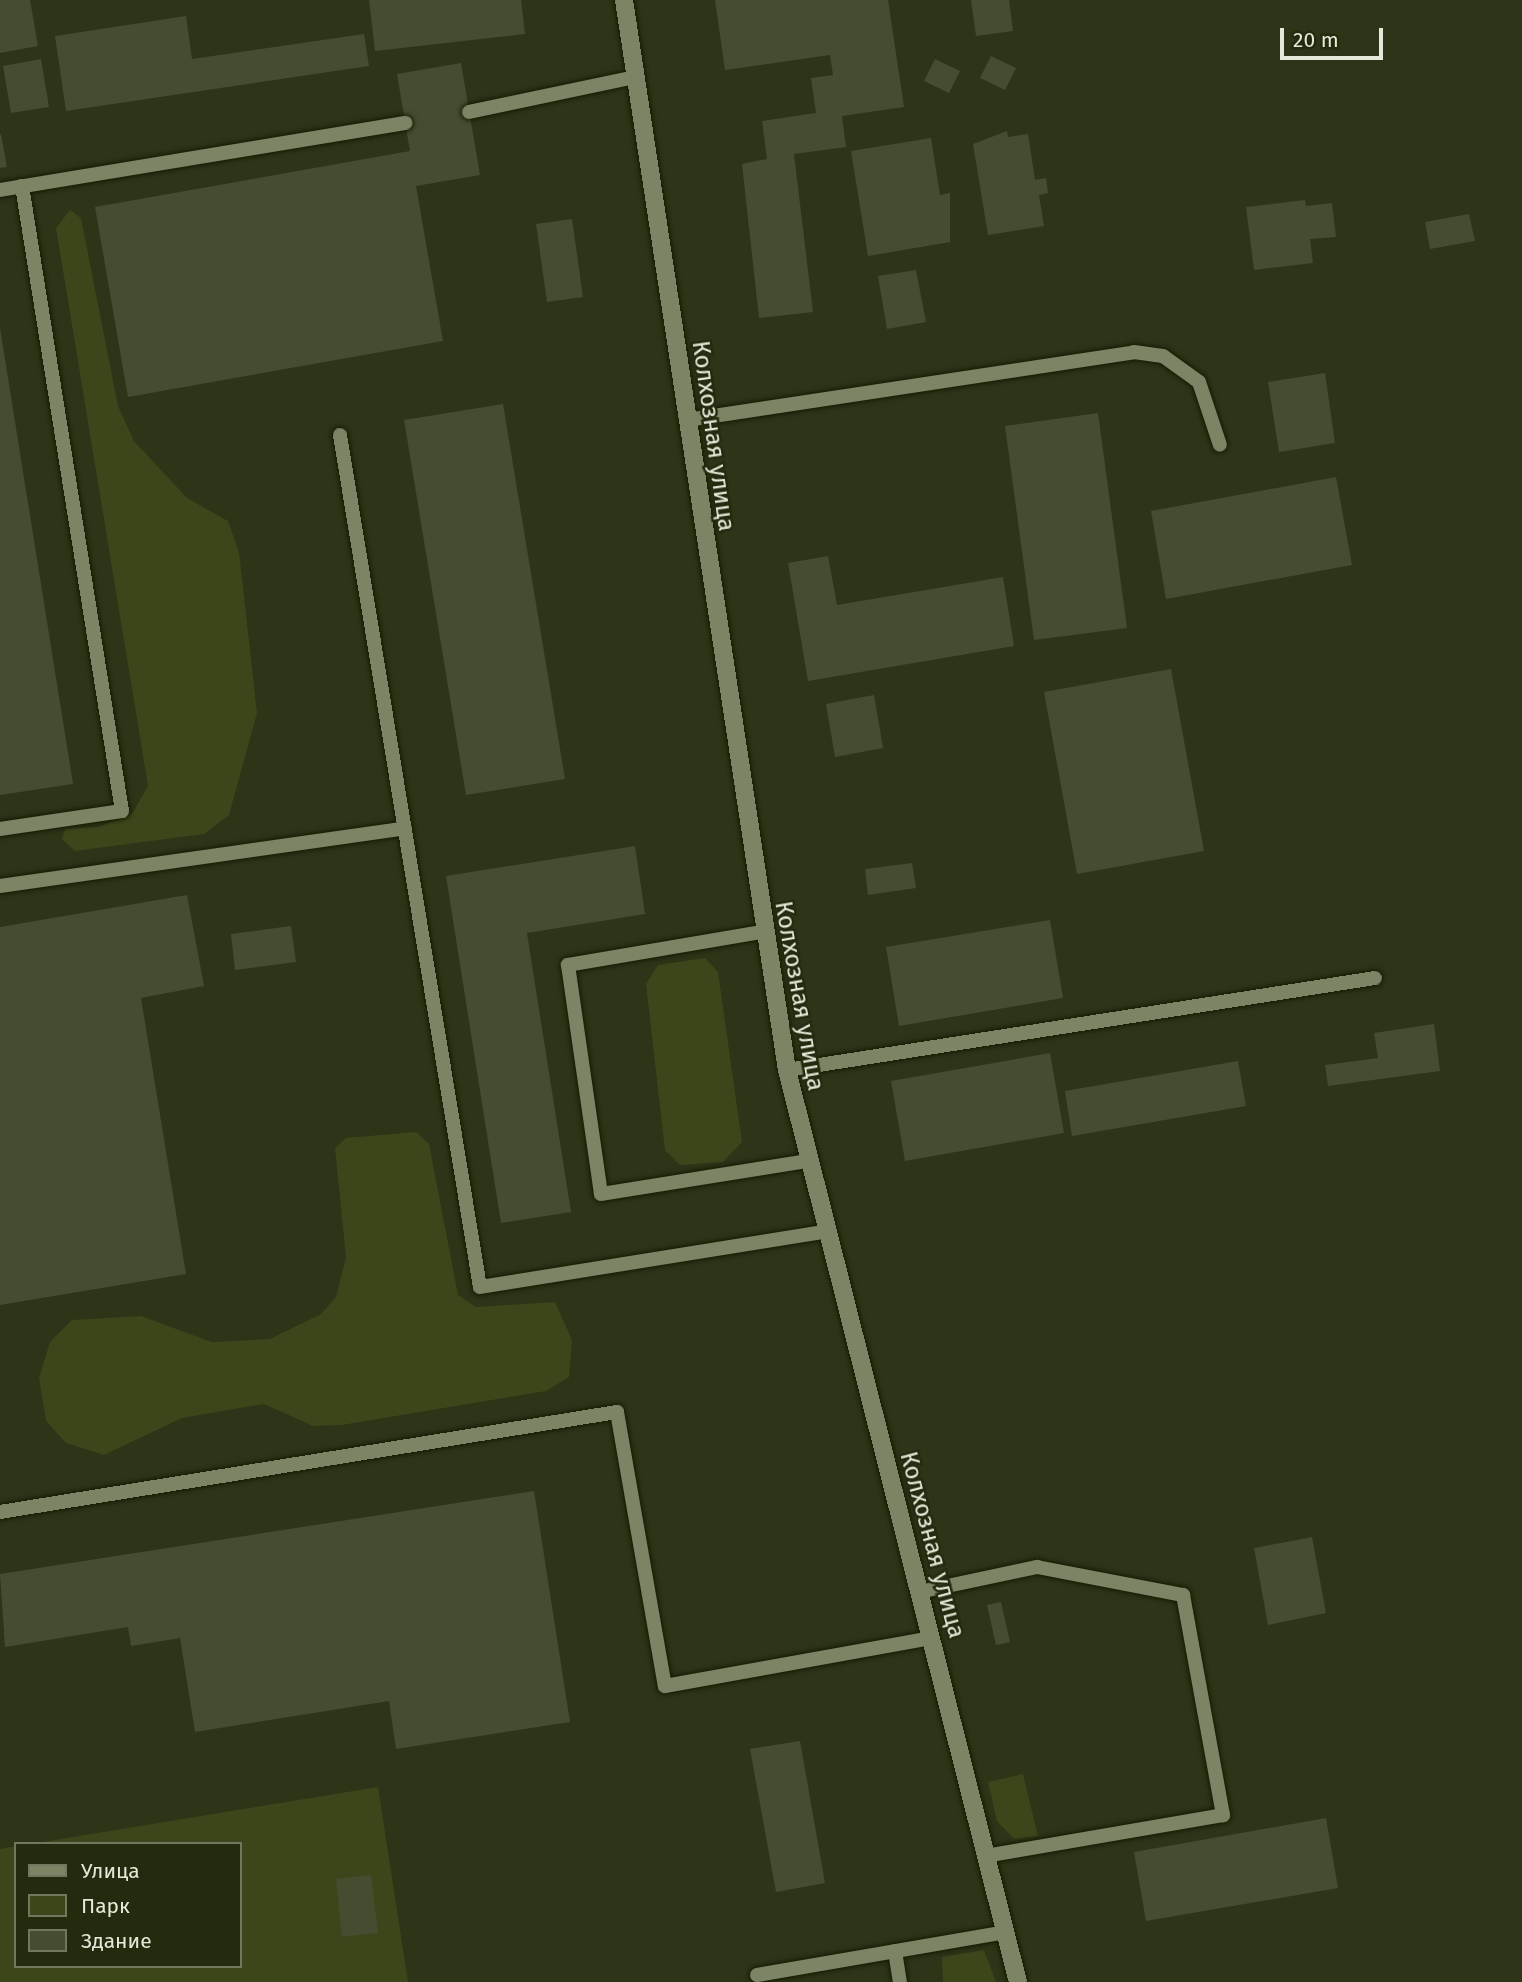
<!DOCTYPE html>
<html>
<head>
<meta charset="utf-8">
<style>
  body { margin:0 }
  #map { position:relative; width:1522px; height:1982px; overflow:hidden; background:#2d3418; font-family:"Fira Sans",sans-serif }
  div>[style] { position:absolute }
  [style*='--x'] { left:calc(var(--x)*1px); top:calc(var(--y)*1px); width:calc(var(--w)*1px); rotate:calc(var(--a)*1deg) }
  .green>* { inset:0; background:#3b461a }
  .building>* { inset:0; background:#454d30 }
  .roads { filter:drop-shadow(0 0 2px #151b02) drop-shadow(0 0 2px #151b02) }
  .service>* { height:14px; margin:-7px; padding:0 7px; transform-origin:7px; border-radius:7px; background:#7b8465 }
  .tertiary>* { height:18px; margin:-9px; padding:0 9px; transform-origin:9px; border-radius:9px; background:#7b8465 }
  span { translate:-50% -50%; white-space:nowrap; text-align:center; line-height:1.15; -webkit-text-stroke:5px #232a0e; paint-order:stroke }
  .street-label { font-size:24px; color:#e4ead9 }
  .legend { position:absolute; left:14px; top:1842px; width:228px; height:126px; box-sizing:border-box; background:#232a0e; border:2px solid #70775f; margin:0; padding:9px 12px; list-style:none; font-size:21px; color:#e4ead9 }
  .legend li { display:flex; align-items:center; gap:14px; height:35px }
  .legend b { width:35px; border:2px solid #70775f }
  .scale { position:absolute; left:1280px; top:28px; width:103px; height:32px; box-sizing:border-box; border:4px solid #e4ead9; border-top:0; padding-left:9px; font-size:21px; line-height:24px; white-space:nowrap; color:#e4ead9; -webkit-text-stroke:5px #232a0e; paint-order:stroke }
</style>
</head>
<body>
<div id="map">
  <div class="green">
    <div style="clip-path:polygon(70px 210px,81px 218px,118px 406px,134px 441px,187px 498px,228px 521px,239px 552px,257px 713px,229px 815px,204px 834px,75px 851px,62px 839px,65px 829px,99px 827px,132px 814px,148px 786px,56px 228px)"></div>
    <div style="clip-path:polygon(705px 958px,718px 972px,742px 1142px,723px 1162px,680px 1165px,665px 1150px,646px 984px,658px 965px)"></div>
    <div style="clip-path:polygon(416px 1132px,429px 1144px,458px 1295px,476px 1307px,555px 1302px,572px 1340px,569px 1377px,546px 1391px,342px 1425px,313px 1426px,264px 1404px,182px 1418px,104px 1455px,66px 1443px,46px 1421px,39px 1378px,50px 1342px,72px 1320px,141px 1316px,212px 1342px,270px 1339px,321px 1314px,336px 1297px,346px 1257px,335px 1148px,346px 1138px)"></div>
    <div style="clip-path:polygon(1023px 1774px,1038px 1836px,1014px 1839px,997px 1821px,988px 1782px)"></div>
    <div style="clip-path:polygon(378px 1787px,408px 1982px,0 1982px,0 1849px,16px 1846px,16px 1966px,240px 1966px,240px 1844px,30px 1844px)"></div>
    <div style="clip-path:polygon(984px 1950px,996px 1982px,943px 1982px,942px 1957px)"></div>
  </div>
  <div class="building">
    <div style="clip-path:polygon(0 0,30px 0,38px 46px,0 53px)"></div>
    <div style="clip-path:polygon(369px 0,521px 0,525px 34px,375px 51px)"></div>
    <div style="clip-path:polygon(715px 0,888px 0,904px 107px,842px 116px,846px 147px,794px 154px,813px 312px,759px 318px,742px 164px,767px 159px,762px 121px,816px 113px,811px 78px,833px 75px,830px 55px,725px 70px)"></div>
    <div style="clip-path:polygon(971px 0,1009px 0,1013px 31px,976px 36px)"></div>
    <div style="clip-path:polygon(186px 16px,192px 59px,364px 34px,369px 66px,66px 111px,55px 36px)"></div>
    <div style="clip-path:polygon(991px 56px,1016px 68px,1005px 90px,980px 78px)"></div>
    <div style="clip-path:polygon(41px 59px,49px 107px,11px 113px,3px 66px)"></div>
    <div style="clip-path:polygon(935px 59px,960px 71px,949px 93px,924px 81px)"></div>
    <div style="clip-path:polygon(461px 63px,480px 175px,416px 186px,443px 341px,128px 397px,95px 207px,410px 151px,397px 74px)"></div>
    <div style="clip-path:polygon(1007px 131px,1008px 137px,1028px 134px,1035px 180px,1046px 178px,1048px 193px,1039px 195px,1044px 226px,988px 235px,973px 144px)"></div>
    <div style="clip-path:polygon(1px 134px,7px 167px,0 168px,0 135px)"></div>
    <div style="clip-path:polygon(931px 138px,940px 195px,950px 193px,950px 242px,868px 256px,851px 151px)"></div>
    <div style="clip-path:polygon(1305px 200px,1306px 206px,1332px 203px,1336px 237px,1310px 239px,1313px 263px,1254px 270px,1246px 207px)"></div>
    <div style="clip-path:polygon(1469px 214px,1475px 241px,1430px 249px,1425px 222px)"></div>
    <div style="clip-path:polygon(572px 219px,583px 297px,547px 302px,536px 224px)"></div>
    <div style="clip-path:polygon(916px 270px,926px 322px,887px 329px,878px 276px)"></div>
    <div style="clip-path:polygon(0 328px,73px 784px,0 795px)"></div>
    <div style="clip-path:polygon(1325px 373px,1335px 443px,1279px 452px,1268px 382px)"></div>
    <div style="clip-path:polygon(503px 404px,565px 779px,466px 795px,404px 420px)"></div>
    <div style="clip-path:polygon(1098px 413px,1127px 628px,1034px 640px,1005px 426px)"></div>
    <div style="clip-path:polygon(1336px 477px,1352px 565px,1166px 599px,1151px 511px)"></div>
    <div style="clip-path:polygon(828px 556px,837px 605px,1003px 577px,1014px 646px,808px 681px,788px 563px)"></div>
    <div style="clip-path:polygon(1171px 669px,1204px 851px,1077px 874px,1044px 692px)"></div>
    <div style="clip-path:polygon(874px 695px,883px 748px,835px 757px,826px 704px)"></div>
    <div style="clip-path:polygon(635px 846px,645px 914px,527px 933px,571px 1212px,501px 1223px,446px 876px)"></div>
    <div style="clip-path:polygon(912px 863px,916px 888px,868px 895px,865px 869px)"></div>
    <div style="clip-path:polygon(187px 895px,204px 986px,141px 998px,186px 1274px,0 1305px,0 927px)"></div>
    <div style="clip-path:polygon(1050px 920px,1063px 998px,899px 1026px,886px 947px)"></div>
    <div style="clip-path:polygon(291px 926px,296px 962px,235px 970px,231px 934px)"></div>
    <div style="clip-path:polygon(1434px 1024px,1440px 1071px,1328px 1086px,1325px 1065px,1378px 1058px,1374px 1033px)"></div>
    <div style="clip-path:polygon(1050px 1053px,1064px 1133px,905px 1161px,891px 1081px)"></div>
    <div style="clip-path:polygon(1238px 1061px,1246px 1106px,1072px 1136px,1065px 1091px)"></div>
    <div style="clip-path:polygon(534px 1491px,570px 1722px,396px 1749px,389px 1701px,195px 1732px,180px 1638px,131px 1646px,128px 1627px,5px 1647px,0 1574px)"></div>
    <div style="clip-path:polygon(1312px 1537px,1326px 1613px,1268px 1625px,1254px 1548px)"></div>
    <div style="clip-path:polygon(1001px 1602px,1010px 1642px,996px 1645px,987px 1605px)"></div>
    <div style="clip-path:polygon(800px 1741px,825px 1883px,776px 1892px,750px 1749px)"></div>
    <div style="clip-path:polygon(1326px 1818px,1338px 1888px,1146px 1921px,1134px 1852px)"></div>
    <div style="clip-path:polygon(371px 1875px,378px 1933px,342px 1937px,336px 1879px)"></div>
  </div>
  <div class="roads">
    <div class="service">
      <div style="--x:469;--y:112;--w:170;--a:-11.9"></div>
      <div style="--x:0;--y:190;--w:411;--a:-9.4"></div>
      <div style="--x:687;--y:420;--w:452;--a:-8.6"></div>
      <div style="--x:1134;--y:352;--w:29;--a:8"></div>
      <div style="--x:1163;--y:356;--w:44;--a:35.8"></div>
      <div style="--x:1199;--y:382;--w:66;--a:71.6"></div>
      <div style="--x:340;--y:435;--w:863;--a:80.67"></div>
      <div style="--x:480;--y:1287;--w:349;--a:-9.1"></div>
      <div style="--x:0;--y:829;--w:123;--a:-8.4"></div>
      <div style="--x:122;--y:811;--w:633;--a:-99.09"></div>
      <div style="--x:0;--y:886;--w:409;--a:-8.1"></div>
      <div style="--x:761;--y:932;--w:196;--a:170.3"></div>
      <div style="--x:568;--y:965;--w:231;--a:81.8"></div>
      <div style="--x:601;--y:1194;--w:209;--a:-9.1"></div>
      <div style="--x:787;--y:1070;--w:595;--a:-8.89"></div>
      <div style="--x:0;--y:1512;--w:625;--a:-9.21"></div>
      <div style="--x:617;--y:1412;--w:278;--a:80.1"></div>
      <div style="--x:665;--y:1686;--w:270;--a:-10.2"></div>
      <div style="--x:919;--y:1592;--w:121;--a:-12"></div>
      <div style="--x:1037;--y:1567;--w:149;--a:10.9"></div>
      <div style="--x:1183;--y:1595;--w:224;--a:79.7"></div>
      <div style="--x:1223;--y:1815;--w:241;--a:170.2"></div>
      <div style="--x:895;--y:1951;--w:31;--a:81"></div>
      <div style="--x:757;--y:1975;--w:252;--a:-9.8"></div>
    </div>
    <div class="tertiary">
      <div style="--x:624;--y:0;--w:1082;--a:81.34"></div>
      <div style="--x:787;--y:1070;--w:941;--a:75.79"></div>
    </div>
  </div>
  <div class="street-label">
    <span style="left:713px;top:436px;rotate:82deg">Колхозная улица</span>
    <span style="left:799px;top:996px;rotate:80deg">Колхозная улица</span>
    <span style="left:932px;top:1545px;rotate:75deg">Колхозная улица</span>
  </div>
  <ul class="legend">
  <li><b style="height:9px;background:#7b8465"></b>Улица</li>
  <li><b style="height:19px;background:#3b461a"></b>Парк</li>
  <li><b style="height:19px;background:#454d30"></b>Здание</li>
  </ul>
  <div class="scale">20 m</div>
</div>
</body>
</html>
